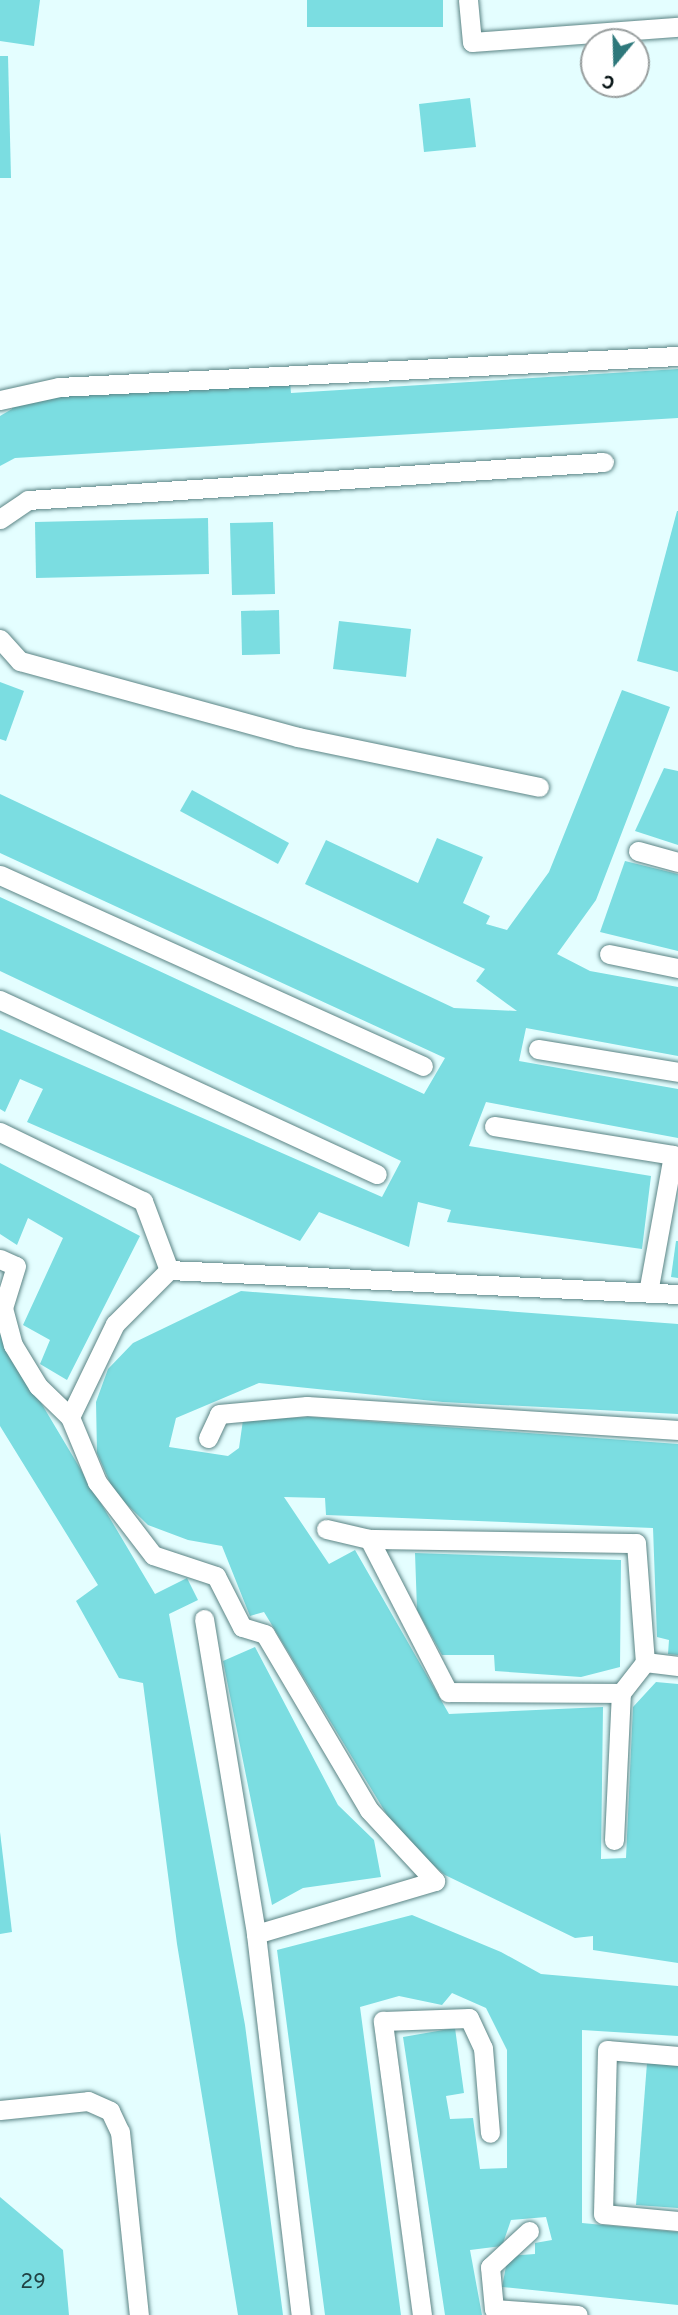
<!DOCTYPE html>
<html>
<head>
<meta charset="utf-8">
<style>
  body { margin:0 }
  #map { position:relative; width:678px; height:2315px; overflow:hidden; background:#e4feff; font-family:Overpass,sans-serif }
  div>[style] { position:absolute }
  [style*='--x'] { left:calc(var(--x)*1px); top:calc(var(--y)*1px); width:calc(var(--w)*1px); rotate:calc(var(--a)*1deg) }
  .building>* { inset:0; background:#7bdde1 }
  .roads { filter:drop-shadow(0 0 2px #5b8485) drop-shadow(0 0 2px #5b8485) }
  .lane>* { height:19px; margin:-9.5px; padding:0 9.5px; transform-origin:9.5px; border-radius:9.5px; background:#fff }
  span { translate:-50% -50%; white-space:nowrap; text-align:center; line-height:1.15; -webkit-text-stroke:5px #fff; paint-order:stroke }
  .number-label { font-size:21px; color:#204244 }
  .number-label span { -webkit-text-stroke-width:0 }
  .north { position:absolute; left:580px; top:28px; width:70px; height:70px; box-sizing:border-box; background:#fff; border:2px solid #999f9f; border-radius:50%; rotate:199deg; font-size:19px; font-weight:700; line-height:28px; text-align:center; color:#010e0f }
  .north::after { content:''; display:block; margin:auto; width:24px; height:32px; background:#2e787b; clip-path:polygon(50% 0,100% 100%,50% 72%,0 100%) }
</style>
</head>
<body>
<div id="map">
  <div class="building">
    <div style="clip-path:polygon(0 0,40px 0,34px 46px,0 41px)"></div>
    <div style="clip-path:polygon(307px 0,443px 0,443px 27px,307px 27px)"></div>
    <div style="clip-path:polygon(0 56px,8px 56px,11px 178px,0 178px)"></div>
    <div style="clip-path:polygon(470px 98px,476px 147px,424px 152px,419px 104px)"></div>
    <div style="clip-path:polygon(678px 369px,678px 418px,15px 458px,0 466px,0 416px,12px 409px,12px 399px,290px 382px,291px 393px)"></div>
    <div style="clip-path:polygon(677px 511px,678px 511px,678px 672px,637px 661px)"></div>
    <div style="clip-path:polygon(208px 518px,209px 574px,36px 578px,35px 522px)"></div>
    <div style="clip-path:polygon(273px 522px,275px 594px,232px 595px,230px 523px)"></div>
    <div style="clip-path:polygon(279px 610px,280px 654px,242px 655px,241px 611px)"></div>
    <div style="clip-path:polygon(339px 621px,411px 629px,406px 677px,333px 669px)"></div>
    <div style="clip-path:polygon(0 682px,24px 691px,6px 741px,0 739px)"></div>
    <div style="clip-path:polygon(622px 690px,670px 707px,596px 900px,557px 954px,590px 971px,678px 987px,678px 1056px,526px 1028px,519px 1061px,678px 1089px,678px 1138px,486px 1102px,469px 1146px,651px 1176px,642px 1249px,447px 1222px,451px 1210px,418px 1202px,409px 1247px,319px 1212px,300px 1241px,27px 1122px,43px 1089px,20px 1079px,5px 1112px,0 1109px,0 1029px,382px 1197px,401px 1161px,0 971px,0 897px,424px 1094px,445px 1058px,0 853px,0 794px,454px 1008px,517px 1011px,476px 981px,485px 969px,305px 884px,326px 840px,418px 883px,437px 838px,483px 857px,463px 903px,490px 916px,486px 924px,507px 930px,549px 872px)"></div>
    <div style="clip-path:polygon(664px 768px,678px 771px,678px 845px,635px 831px)"></div>
    <div style="clip-path:polygon(192px 790px,289px 843px,278px 864px,180px 811px)"></div>
    <div style="clip-path:polygon(625px 861px,678px 874px,678px 951px,600px 932px)"></div>
    <div style="clip-path:polygon(0 1163px,140px 1236px,67px 1380px,40px 1364px,50px 1340px,23px 1325px,63px 1238px,28px 1218px,17px 1245px,0 1234px)"></div>
    <div style="clip-path:polygon(676px 1241px,678px 1241px,678px 1278px,671px 1277px)"></div>
    <div style="clip-path:polygon(241px 1291px,678px 1324px,678px 1414px,443px 1402px,259px 1383px,176px 1418px,169px 1447px,228px 1456px,239px 1448px,243px 1420px,311px 1417px,678px 1444px,678px 1655px,668px 1654px,669px 1640px,657px 1637px,653px 1528px,326px 1515px,325px 1498px,284px 1497px,329px 1564px,355px 1550px,449px 1714px,603px 1707px,601px 1859px,626px 1858px,633px 1707px,656px 1682px,678px 1684px,678px 1963px,593px 1950px,593px 1936px,575px 1938px,445px 1875px,401px 1838px,264px 1612px,250px 1616px,222px 1546px,188px 1540px,148px 1525px,114px 1492px,97px 1453px,96px 1402px,108px 1369px,133px 1343px)"></div>
    <div style="clip-path:polygon(0 1334px,155px 1594px,187px 1578px,198px 1600px,169px 1614px,245px 2025px,283px 2315px,238px 2315px,177px 1944px,143px 1683px,119px 1678px,76px 1601px,98px 1585px,0 1426px)"></div>
    <div style="clip-path:polygon(415px 1553px,621px 1560px,620px 1667px,581px 1677px,495px 1671px,494px 1655px,442px 1655px,417px 1610px)"></div>
    <div style="clip-path:polygon(255px 1647px,338px 1805px,374px 1840px,381px 1877px,303px 1888px,272px 1905px,223px 1661px)"></div>
    <div style="clip-path:polygon(0 1832px,12px 1932px,0 1934px)"></div>
    <div style="clip-path:polygon(412px 1915px,501px 1952px,541px 1974px,678px 1986px,678px 2036px,582px 2030px,582px 2223px,678px 2232px,678px 2305px,502px 2287px,508px 2256px,535px 2254px,535px 2243px,552px 2240px,546px 2217px,511px 2220px,502px 2246px,470px 2250px,482px 2315px,445px 2315px,403px 2037px,455px 2028px,464px 2093px,446px 2096px,450px 2119px,473px 2118px,480px 2169px,507px 2168px,507px 2050px,486px 2008px,452px 1993px,442px 2005px,399px 1996px,360px 2007px,401px 2315px,325px 2315px,277px 1950px)"></div>
    <div style="clip-path:polygon(647px 2063px,678px 2066px,678px 2208px,636px 2205px)"></div>
    <div style="clip-path:polygon(0 2197px,63px 2250px,69px 2315px,0 2315px)"></div>
  </div>
  <div class="roads">
    <div class="lane">
      <div style="--x:468;--y:0;--w:42;--a:84.6"></div>
      <div style="--x:472;--y:42;--w:207;--a:-4.2"></div>
      <div style="--x:0;--y:400;--w:60;--a:-12.4"></div>
      <div style="--x:59;--y:387;--w:620;--a:-2.87"></div>
      <div style="--x:0;--y:519;--w:34;--a:-34"></div>
      <div style="--x:28;--y:500;--w:577;--a:-3.77"></div>
      <div style="--x:0;--y:639;--w:30;--a:48"></div>
      <div style="--x:20;--y:661;--w:288;--a:15.3"></div>
      <div style="--x:298;--y:737;--w:246;--a:11.7"></div>
      <div style="--x:638;--y:851;--w:41;--a:15.4"></div>
      <div style="--x:0;--y:875;--w:464;--a:24.3"></div>
      <div style="--x:609;--y:954;--w:70;--a:11.5"></div>
      <div style="--x:0;--y:1000;--w:415;--a:24.8"></div>
      <div style="--x:538;--y:1049;--w:142;--a:9.3"></div>
      <div style="--x:494;--y:1126;--w:181;--a:9.2"></div>
      <div style="--x:673;--y:1155;--w:139;--a:100.3"></div>
      <div style="--x:0;--y:1132;--w:159;--a:25.8"></div>
      <div style="--x:143;--y:1201;--w:74;--a:69.4"></div>
      <div style="--x:0;--y:1259;--w:17;--a:24"></div>
      <div style="--x:16;--y:1266;--w:44;--a:107.2"></div>
      <div style="--x:3;--y:1308;--w:38;--a:75"></div>
      <div style="--x:13;--y:1345;--w:48;--a:58.6"></div>
      <div style="--x:38;--y:1386;--w:45;--a:44.1"></div>
      <div style="--x:208;--y:1438;--w:26;--a:-65"></div>
      <div style="--x:219;--y:1414;--w:88;--a:-5.2"></div>
      <div style="--x:307;--y:1406;--w:372;--a:3.7"></div>
      <div style="--x:326;--y:1529;--w:44;--a:13.1"></div>
      <div style="--x:204;--y:1619;--w:319;--a:80.6"></div>
      <div style="--x:256;--y:1934;--w:384;--a:83.3"></div>
      <div style="--x:621;--y:1693;--w:173;--a:-179.7"></div>
      <div style="--x:448;--y:1692;--w:172;--a:-117.3"></div>
      <div style="--x:369;--y:1539;--w:267;--a:0.9"></div>
      <div style="--x:636;--y:1543;--w:119;--a:85.7"></div>
      <div style="--x:645;--y:1662;--w:33;--a:7"></div>
      <div style="--x:614;--y:1840;--w:147;--a:-87.3"></div>
      <div style="--x:621;--y:1693;--w:39;--a:-52"></div>
      <div style="--x:256;--y:1934;--w:187;--a:-16.5"></div>
      <div style="--x:435;--y:1881;--w:97;--a:-132.9"></div>
      <div style="--x:369;--y:1810;--w:204;--a:-120.6"></div>
      <div style="--x:265;--y:1634;--w:24;--a:-163"></div>
      <div style="--x:242;--y:1627;--w:57;--a:-117"></div>
      <div style="--x:216;--y:1576;--w:66;--a:-161.6"></div>
      <div style="--x:153;--y:1555;--w:92;--a:-127.5"></div>
      <div style="--x:97;--y:1482;--w:70;--a:-112.6"></div>
      <div style="--x:70;--y:1417;--w:103;--a:-64.2"></div>
      <div style="--x:115;--y:1324;--w:76;--a:-45"></div>
      <div style="--x:169;--y:1270;--w:510;--a:2.7"></div>
      <div style="--x:678;--y:2056;--w:71;--a:-175.2"></div>
      <div style="--x:607;--y:2050;--w:164;--a:91.4"></div>
      <div style="--x:603;--y:2214;--w:75;--a:5.3"></div>
      <div style="--x:0;--y:2110;--w:88;--a:-5.8"></div>
      <div style="--x:88;--y:2101;--w:24;--a:24"></div>
      <div style="--x:110;--y:2111;--w:23;--a:65"></div>
      <div style="--x:120;--y:2132;--w:184;--a:84.1"></div>
      <div style="--x:529;--y:2231;--w:53;--a:137.3"></div>
      <div style="--x:490;--y:2267;--w:42;--a:84.6"></div>
      <div style="--x:494;--y:2309;--w:84;--a:4.1"></div>
      <div style="--x:422;--y:2315;--w:297;--a:-97.6"></div>
      <div style="--x:383;--y:2021;--w:86;--a:-2"></div>
      <div style="--x:469;--y:2018;--w:33;--a:65"></div>
      <div style="--x:483;--y:2048;--w:85;--a:85.3"></div>
    </div>
  </div>
  <div class="number-label">
    <span style="left:33px;top:2283px">29</span>
  </div>
  <div class="north">С</div>
</div>
</body>
</html>
